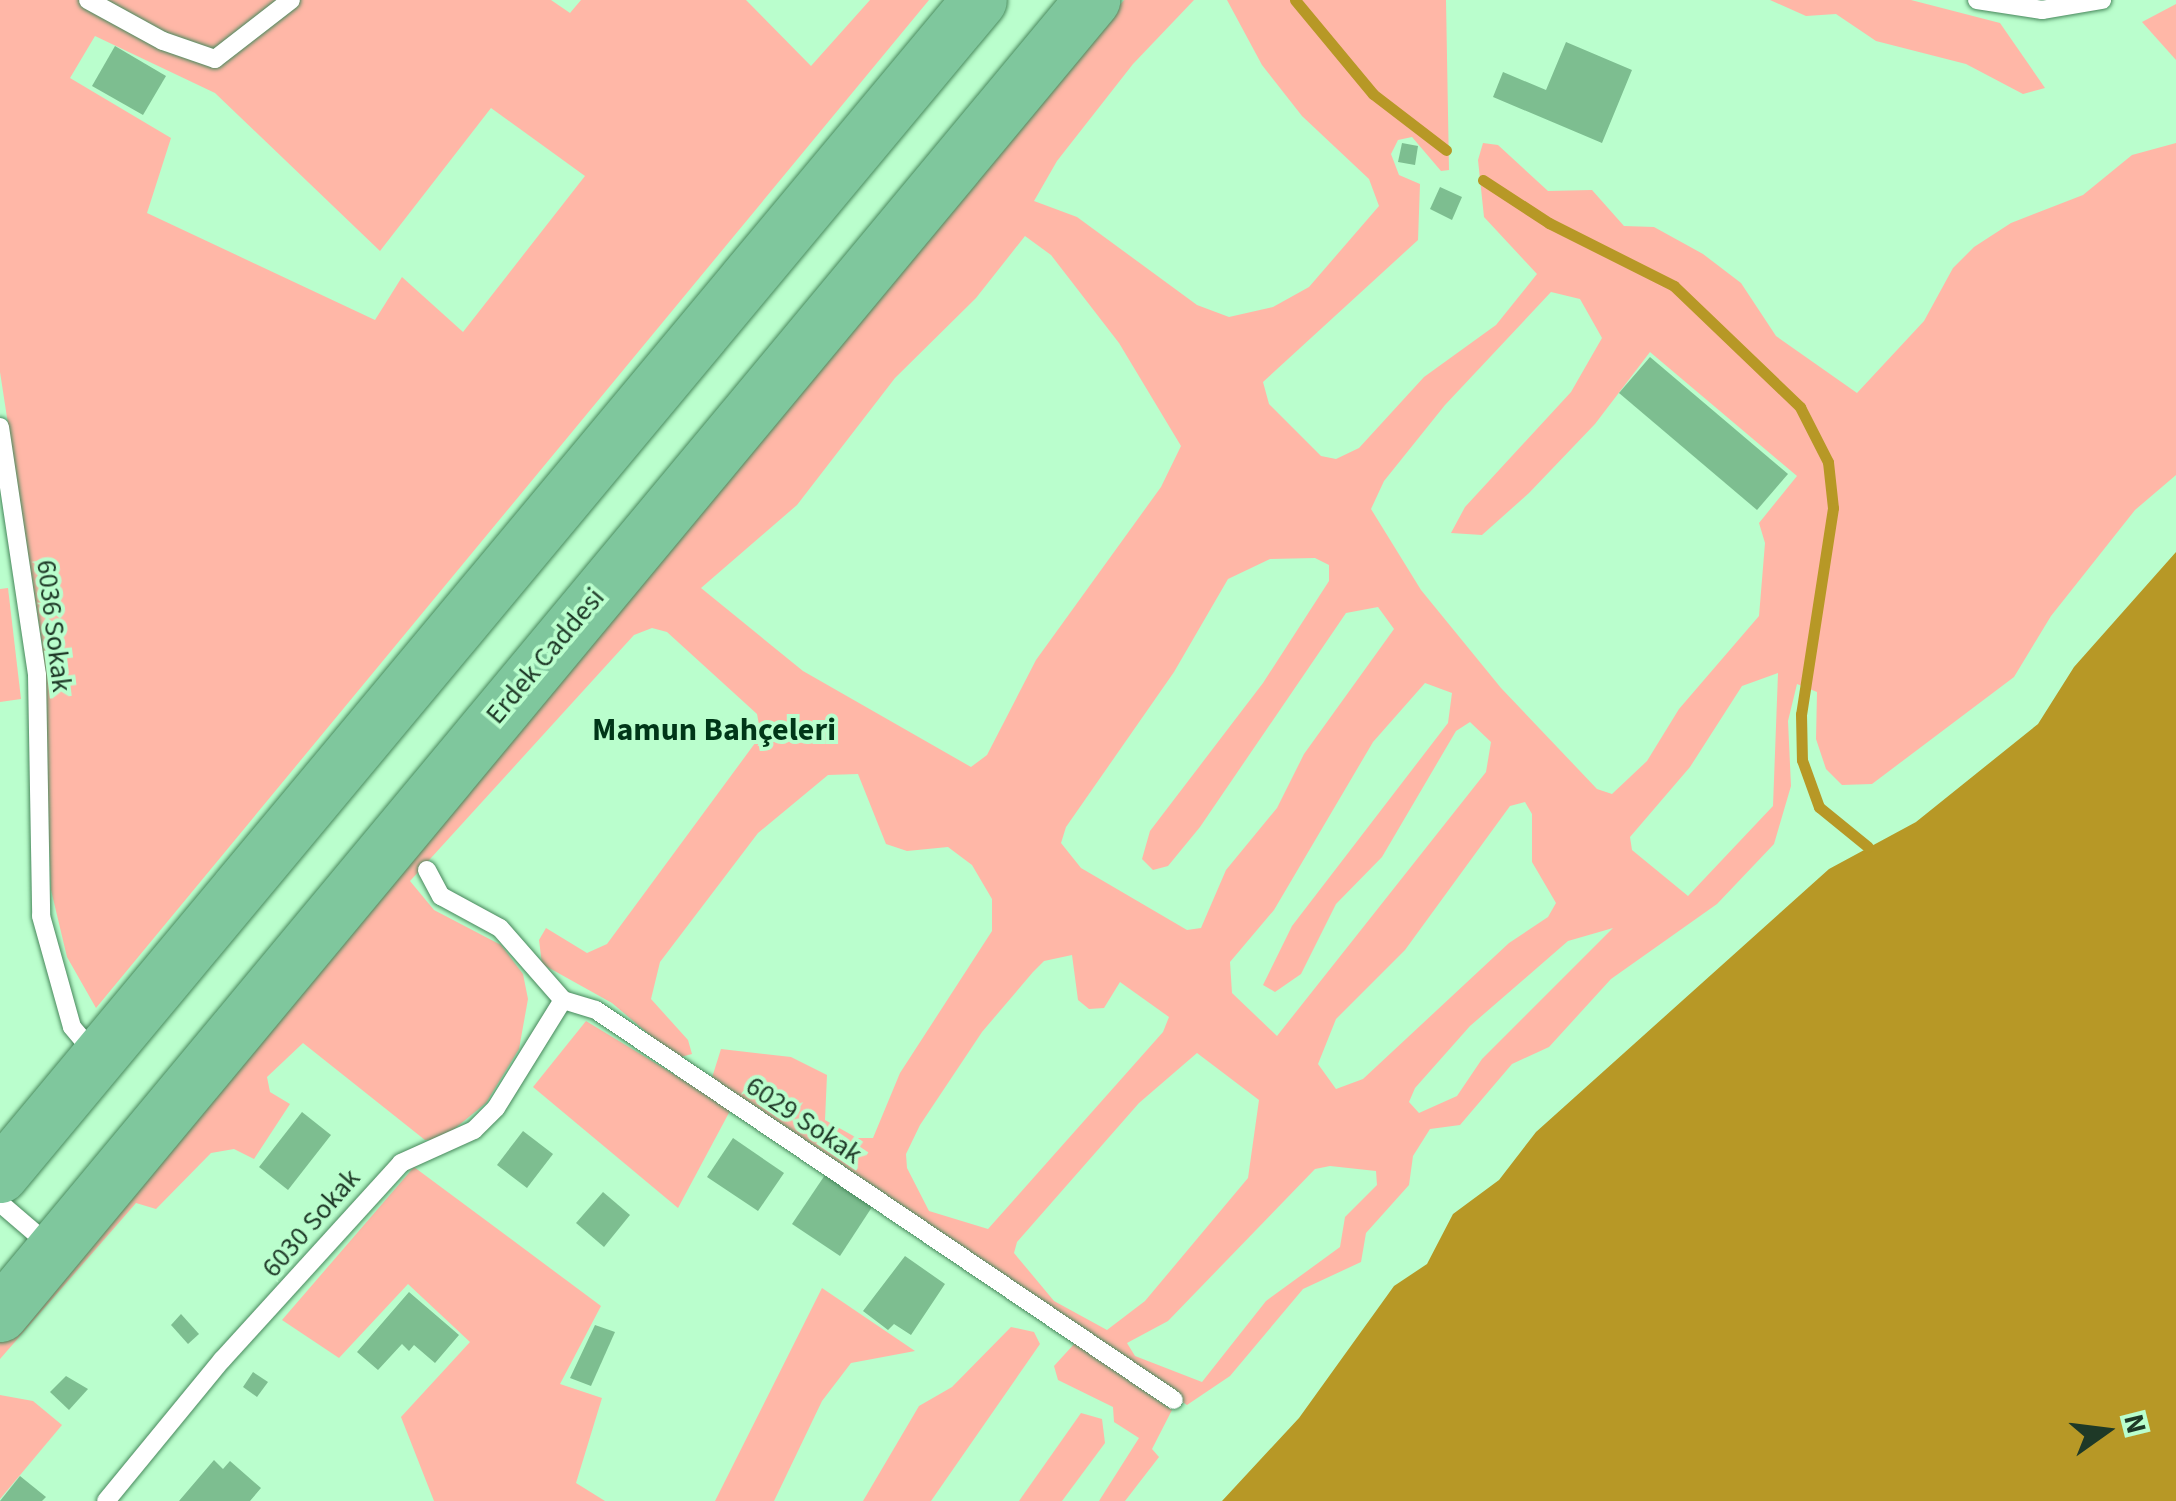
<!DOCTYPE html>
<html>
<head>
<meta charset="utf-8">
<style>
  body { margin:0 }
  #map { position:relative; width:2176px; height:1501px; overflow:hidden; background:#bafecd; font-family:"Source Sans 3",sans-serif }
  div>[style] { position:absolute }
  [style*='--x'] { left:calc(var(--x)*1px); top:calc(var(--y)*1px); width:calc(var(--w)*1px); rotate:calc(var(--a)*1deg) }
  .green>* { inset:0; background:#ffb7a7 }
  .water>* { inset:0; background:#b79826 }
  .stream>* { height:11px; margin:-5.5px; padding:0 5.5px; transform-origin:5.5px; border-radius:5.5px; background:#b79826 }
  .building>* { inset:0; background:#7dbe90 }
  .roads { filter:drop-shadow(0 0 2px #47875b) drop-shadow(0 0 2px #47875b) }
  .service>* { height:18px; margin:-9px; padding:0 9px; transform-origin:9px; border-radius:9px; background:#fff }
  .primary>* { height:55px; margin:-27.5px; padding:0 27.5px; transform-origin:27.5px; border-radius:27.5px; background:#7fc79d }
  span { translate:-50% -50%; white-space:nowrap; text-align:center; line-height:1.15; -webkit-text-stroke:8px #bafecd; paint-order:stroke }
  .street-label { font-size:28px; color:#1e3927 }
  .quarter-label { font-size:32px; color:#003618; font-weight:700 }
  .north { position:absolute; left:2056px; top:1381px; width:100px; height:100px; -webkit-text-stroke:8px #bafecd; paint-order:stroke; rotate:76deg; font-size:28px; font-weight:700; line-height:40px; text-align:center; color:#1e3927 }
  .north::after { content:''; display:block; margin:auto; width:35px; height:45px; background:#1e3927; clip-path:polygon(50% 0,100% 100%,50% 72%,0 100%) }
</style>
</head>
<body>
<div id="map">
  <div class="green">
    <div style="clip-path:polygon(evenodd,0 0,551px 0,570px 13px,581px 0,746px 0,811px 66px,870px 0,929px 0,96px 1008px,67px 957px,51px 890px,42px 645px,0 372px,0 0,95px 36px,215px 93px,380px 251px,491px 108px,585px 176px,463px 332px,402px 277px,375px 320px,147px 213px,171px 138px,70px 78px,95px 36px)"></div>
    <div style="clip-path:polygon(evenodd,1124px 0,1194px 0,1133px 64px,1057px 161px,1034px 201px,1077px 217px,1197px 305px,1229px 317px,1273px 307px,1309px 287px,1379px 206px,1369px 179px,1302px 116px,1262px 65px,1227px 0,1446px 0,1449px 170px,1441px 171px,1412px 137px,1398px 140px,1391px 154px,1399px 175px,1420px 184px,1418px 240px,1263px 382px,1269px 404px,1321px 456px,1336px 459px,1359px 448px,1424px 377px,1496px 325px,1537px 274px,1484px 217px,1478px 160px,1483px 143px,1498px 145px,1548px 191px,1592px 190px,1624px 226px,1654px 227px,1703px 254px,1741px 283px,1776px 336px,1857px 393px,1924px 321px,1953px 268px,1974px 247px,2011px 223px,2083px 195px,2132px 155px,2176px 143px,2176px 475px,2135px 510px,2051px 616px,2014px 677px,1872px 784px,1842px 785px,1826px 769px,1816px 739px,1817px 692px,1797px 684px,1788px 721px,1791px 786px,1774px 844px,1717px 904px,1611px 979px,1549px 1047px,1512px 1064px,1460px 1125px,1430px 1129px,1413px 1156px,1409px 1185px,1366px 1233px,1361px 1262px,1303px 1289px,1230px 1376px,1187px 1405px,710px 1084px,721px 1049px,791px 1057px,827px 1075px,825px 1120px,857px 1138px,873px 1138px,900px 1073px,992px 931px,992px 899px,972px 865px,948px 847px,907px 851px,886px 844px,858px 774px,828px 775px,758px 833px,660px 962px,651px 999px,688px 1040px,692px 1054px,677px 1058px,612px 1003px,542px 964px,539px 940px,546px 928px,587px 953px,607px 944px,761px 735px,757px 714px,667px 632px,652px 628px,634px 635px,410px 881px,434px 910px,501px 945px,523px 974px,528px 999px,519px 1049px,486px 1103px,442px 1139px,425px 1140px,303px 1043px,267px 1077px,270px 1092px,290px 1104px,254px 1159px,234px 1149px,211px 1153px,156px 1209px,136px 1203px,0 1359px,0 1328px,1124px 0,1025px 236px,1051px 255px,1119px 343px,1181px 446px,1161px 487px,1036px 660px,987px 755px,971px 767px,803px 671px,701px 588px,797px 505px,895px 378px,976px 298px,1025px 236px,1124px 0,1551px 292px,1580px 299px,1602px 338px,1571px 392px,1465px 507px,1451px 533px,1482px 535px,1529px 493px,1595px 424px,1650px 352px,1797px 476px,1759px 523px,1765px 543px,1759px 616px,1679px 709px,1647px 761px,1612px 794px,1597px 789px,1501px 688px,1421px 590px,1371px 509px,1384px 481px,1445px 405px,1551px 292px,1124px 0,1315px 558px,1329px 565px,1329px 581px,1263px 683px,1150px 831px,1142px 859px,1153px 870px,1168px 866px,1200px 827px,1346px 613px,1378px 607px,1394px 629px,1304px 754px,1277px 808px,1226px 870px,1201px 928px,1187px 930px,1081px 868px,1061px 843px,1066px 827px,1174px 672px,1228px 579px,1270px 559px,1315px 558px,1124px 0,1778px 673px,1773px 806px,1688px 896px,1632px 850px,1630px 837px,1690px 767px,1742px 686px,1778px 673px,1124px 0,1425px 683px,1452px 693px,1448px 723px,1292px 926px,1263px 985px,1275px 992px,1301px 974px,1336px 904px,1382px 857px,1456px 731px,1470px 722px,1491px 742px,1486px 772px,1277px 1036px,1232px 993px,1230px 962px,1274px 910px,1373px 742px,1425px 683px,1124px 0,1525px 802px,1532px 814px,1532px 862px,1556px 903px,1548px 917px,1509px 943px,1363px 1079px,1336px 1089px,1318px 1064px,1336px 1019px,1405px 950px,1510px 806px,1525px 802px,1124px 0,1613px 928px,1482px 1059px,1457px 1096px,1419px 1113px,1409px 1102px,1415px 1088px,1470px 1026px,1568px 941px,1613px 928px,1124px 0,1072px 955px,1078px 1000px,1089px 1009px,1104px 1008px,1120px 982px,1169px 1017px,1163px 1032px,988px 1229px,929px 1211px,907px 1168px,906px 1154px,920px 1125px,982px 1032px,1033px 972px,1044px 961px,1072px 955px,1124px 0,1197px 1053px,1259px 1100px,1248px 1178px,1145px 1301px,1107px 1330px,1054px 1301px,1014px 1253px,1017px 1242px,1139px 1103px,1197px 1053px,1124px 0,1330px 1166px,1376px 1171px,1377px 1185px,1345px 1217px,1340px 1247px,1266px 1301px,1202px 1382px,1135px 1356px,1127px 1343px,1168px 1321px,1315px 1169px,1330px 1166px)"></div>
    <div style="clip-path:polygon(1770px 0,1911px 0,2000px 23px,2045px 88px,2023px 94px,1966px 64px,1876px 41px,1836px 14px,1806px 16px)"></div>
    <div style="clip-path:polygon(2176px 4px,2176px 60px,2142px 22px)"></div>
    <div style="clip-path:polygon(8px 588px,21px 699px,0 702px,0 589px)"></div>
    <div style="clip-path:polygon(586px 1021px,731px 1109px,678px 1208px,533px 1087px)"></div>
    <div style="clip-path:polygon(414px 1167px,601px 1306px,560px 1384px,602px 1398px,576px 1483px,605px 1501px,434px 1501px,401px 1417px,470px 1342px,408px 1284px,339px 1358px,282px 1320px)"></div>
    <div style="clip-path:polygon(822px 1288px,915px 1351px,851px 1363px,822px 1401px,774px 1501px,715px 1501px)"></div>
    <div style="clip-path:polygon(1011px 1327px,1034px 1332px,1040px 1344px,931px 1501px,863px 1501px,919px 1406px,952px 1387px)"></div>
    <div style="clip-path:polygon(1075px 1343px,1172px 1410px,1152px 1449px,1159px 1457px,1125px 1501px,1099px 1501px,1139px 1438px,1114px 1422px,1113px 1407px,1058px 1380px,1054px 1366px)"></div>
    <div style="clip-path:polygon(0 1395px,33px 1401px,62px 1425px,0 1499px)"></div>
    <div style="clip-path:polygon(1081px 1413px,1102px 1419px,1105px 1443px,1062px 1501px,1019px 1501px)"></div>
  </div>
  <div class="water">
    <div style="clip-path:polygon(2176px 552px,2176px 1501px,1222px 1501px,1299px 1418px,1394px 1286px,1427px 1264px,1453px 1214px,1499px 1180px,1536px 1132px,1829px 869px,1916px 822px,2038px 724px,2074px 667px)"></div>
  </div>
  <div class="stream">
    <div style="--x:1295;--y:0;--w:122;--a:50.3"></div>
    <div style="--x:1373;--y:94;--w:92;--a:37.5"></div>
    <div style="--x:1483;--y:180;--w:79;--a:33.1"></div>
    <div style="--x:1549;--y:223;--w:140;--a:26.7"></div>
    <div style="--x:1674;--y:286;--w:175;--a:43.8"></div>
    <div style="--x:1800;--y:407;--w:62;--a:63"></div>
    <div style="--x:1828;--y:462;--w:46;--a:83.8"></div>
    <div style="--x:1833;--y:508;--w:208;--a:98.8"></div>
    <div style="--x:1801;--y:714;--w:46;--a:88.8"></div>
    <div style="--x:1802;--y:760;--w:50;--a:70.1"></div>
    <div style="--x:1819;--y:807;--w:63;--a:39.2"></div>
  </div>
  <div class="building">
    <div style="clip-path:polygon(1566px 42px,1632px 70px,1602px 143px,1493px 97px,1503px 72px,1546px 90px)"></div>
    <div style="clip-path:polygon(115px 46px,166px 76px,143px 115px,92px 86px)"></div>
    <div style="clip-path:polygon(1402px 143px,1418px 146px,1415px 165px,1398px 162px)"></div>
    <div style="clip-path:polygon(1440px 187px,1462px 197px,1452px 220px,1430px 209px)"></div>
    <div style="clip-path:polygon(1650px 357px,1788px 474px,1757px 510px,1619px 393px)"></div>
    <div style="clip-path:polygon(302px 1112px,331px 1135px,288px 1190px,259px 1167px)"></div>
    <div style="clip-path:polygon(523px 1131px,553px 1154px,527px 1188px,497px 1165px)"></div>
    <div style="clip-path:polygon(733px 1138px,784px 1173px,758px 1211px,707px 1177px)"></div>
    <div style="clip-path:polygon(825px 1175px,872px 1207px,840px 1256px,792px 1224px)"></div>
    <div style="clip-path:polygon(603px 1192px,630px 1215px,604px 1247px,576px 1223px)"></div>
    <div style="clip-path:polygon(905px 1256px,945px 1284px,911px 1335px,894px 1324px,888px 1330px,863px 1311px)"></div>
    <div style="clip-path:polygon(409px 1292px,459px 1335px,435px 1363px,414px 1345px,409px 1351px,402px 1344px,378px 1370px,357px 1352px)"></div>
    <div style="clip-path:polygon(181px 1314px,199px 1334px,188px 1344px,171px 1325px)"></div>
    <div style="clip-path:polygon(595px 1325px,615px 1332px,591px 1386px,570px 1378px)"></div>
    <div style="clip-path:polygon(253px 1372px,268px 1382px,257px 1397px,243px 1387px)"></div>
    <div style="clip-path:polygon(66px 1376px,88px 1389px,69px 1410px,50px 1392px)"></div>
    <div style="clip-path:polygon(214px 1460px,223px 1469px,230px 1461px,261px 1488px,250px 1501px,179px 1501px)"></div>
    <div style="clip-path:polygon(20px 1476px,46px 1497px,42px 1501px,0 1501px)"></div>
  </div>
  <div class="roads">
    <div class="service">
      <div style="--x:88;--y:0;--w:85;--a:28.7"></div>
      <div style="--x:163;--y:41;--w:55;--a:19.1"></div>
      <div style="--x:215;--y:59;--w:96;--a:-37.8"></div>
      <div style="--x:1977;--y:0;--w:66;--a:8.7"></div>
      <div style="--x:2042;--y:10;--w:61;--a:-9.5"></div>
      <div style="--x:0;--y:427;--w:251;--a:81.5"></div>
      <div style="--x:37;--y:675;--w:241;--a:89"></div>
      <div style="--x:41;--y:916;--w:115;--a:74.4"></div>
      <div style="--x:72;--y:1027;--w:35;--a:50"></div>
      <div style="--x:427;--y:870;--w:30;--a:62"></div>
      <div style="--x:441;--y:896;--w:67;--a:28.5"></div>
      <div style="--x:500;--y:928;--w:96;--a:48.8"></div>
      <div style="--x:563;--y:1000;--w:34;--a:17"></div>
      <div style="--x:596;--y:1010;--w:697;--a:34.01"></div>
      <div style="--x:0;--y:1203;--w:65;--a:40.6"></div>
      <div style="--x:106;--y:1501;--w:183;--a:-50.6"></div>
      <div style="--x:222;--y:1360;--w:266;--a:-47.7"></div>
      <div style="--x:401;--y:1163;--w:80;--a:-24.3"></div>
      <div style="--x:474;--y:1130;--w:31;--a:-45"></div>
      <div style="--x:496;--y:1108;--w:127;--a:-58.2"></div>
    </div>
    <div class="primary">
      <div style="--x:0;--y:1175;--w:1529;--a:-50.2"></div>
      <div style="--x:0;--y:1314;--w:1709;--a:-50.27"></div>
    </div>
  </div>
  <div class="street-label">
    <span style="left:54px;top:626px;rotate:83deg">6036 Sokak</span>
    <span style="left:545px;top:656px;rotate:-50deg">Erdek Caddesi</span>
    <span style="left:804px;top:1120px;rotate:34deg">6029 Sokak</span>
    <span style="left:311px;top:1223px;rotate:-49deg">6030 Sokak</span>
  </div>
  <div class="quarter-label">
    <span style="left:714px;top:730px">Mamun Bahçeleri</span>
  </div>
  <div class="north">N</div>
</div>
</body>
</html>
